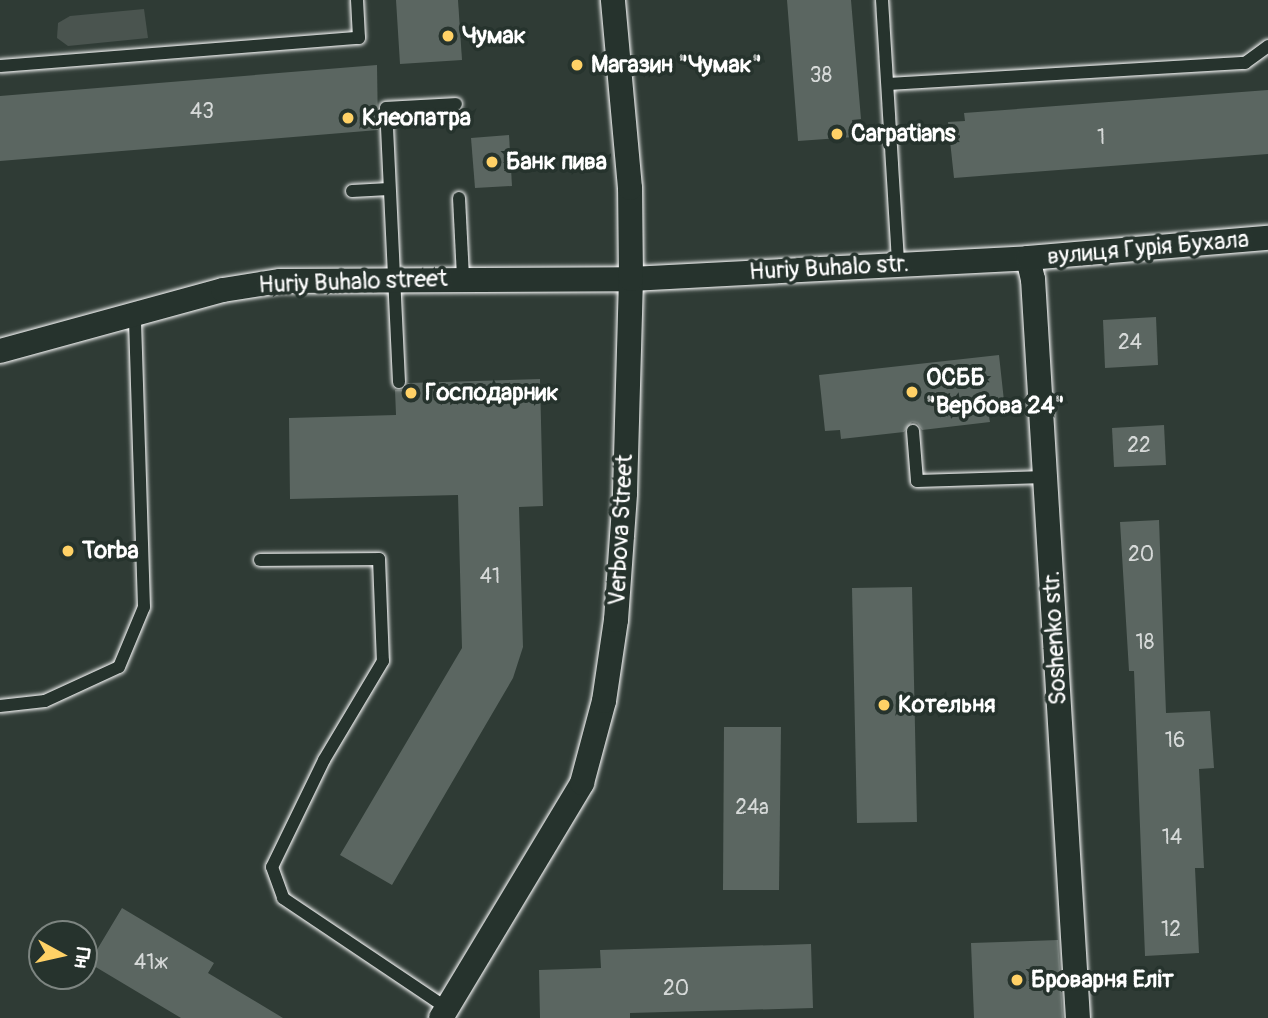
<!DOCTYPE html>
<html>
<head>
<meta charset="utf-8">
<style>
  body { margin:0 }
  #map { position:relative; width:1268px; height:1018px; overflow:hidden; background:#2f3b35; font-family:Pangolin,sans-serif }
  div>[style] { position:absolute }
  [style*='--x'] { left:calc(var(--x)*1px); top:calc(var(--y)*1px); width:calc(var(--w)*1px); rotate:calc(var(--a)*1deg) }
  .green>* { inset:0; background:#4a544f }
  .building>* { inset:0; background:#5b6661 }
  .roads { filter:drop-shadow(0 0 2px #fff) drop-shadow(0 0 2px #fff) }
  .lane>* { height:12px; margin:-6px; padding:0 6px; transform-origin:6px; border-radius:6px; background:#26332d }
  .street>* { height:24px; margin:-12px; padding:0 12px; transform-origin:12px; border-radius:12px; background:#26332d }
  .dots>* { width:19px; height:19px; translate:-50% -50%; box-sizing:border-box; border:4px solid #26332d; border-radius:50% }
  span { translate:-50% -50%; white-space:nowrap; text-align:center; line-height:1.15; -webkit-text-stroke:7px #26332d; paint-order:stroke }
  .number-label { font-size:21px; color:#d6d9d8 }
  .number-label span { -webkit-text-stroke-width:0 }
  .poi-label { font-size:24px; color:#fff; font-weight:700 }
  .left { translate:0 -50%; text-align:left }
  .street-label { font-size:24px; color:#fff }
  .north { position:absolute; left:28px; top:920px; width:70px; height:70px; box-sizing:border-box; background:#26332d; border:2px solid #7d8581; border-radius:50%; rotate:98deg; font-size:19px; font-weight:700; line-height:28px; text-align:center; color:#fff }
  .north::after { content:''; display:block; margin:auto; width:24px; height:32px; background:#ffd166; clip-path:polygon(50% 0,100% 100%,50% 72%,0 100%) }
</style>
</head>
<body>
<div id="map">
  <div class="green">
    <div style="clip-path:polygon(144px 9px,148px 38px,68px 46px,57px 38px,58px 23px,70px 16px)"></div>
  </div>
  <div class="building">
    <div style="clip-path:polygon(396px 0,458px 0,462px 60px,400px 64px)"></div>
    <div style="clip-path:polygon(787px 0,851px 0,861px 119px,852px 120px,854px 137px,798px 141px)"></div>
    <div style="clip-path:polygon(377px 65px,378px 130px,0 161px,0 96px)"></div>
    <div style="clip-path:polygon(1268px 90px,1268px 154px,954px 178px,948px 122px,965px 121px,964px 113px)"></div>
    <div style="clip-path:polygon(509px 135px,512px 186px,475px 188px,471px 138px)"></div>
    <div style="clip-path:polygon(1156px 317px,1158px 365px,1105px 368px,1103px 320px)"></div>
    <div style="clip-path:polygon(999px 355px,1005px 410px,988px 411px,990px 422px,922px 430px,917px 423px,912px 422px,904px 432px,841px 439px,840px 430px,825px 431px,819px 375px)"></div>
    <div style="clip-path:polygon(540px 379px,543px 506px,519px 507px,523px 647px,513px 678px,392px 885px,340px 855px,462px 648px,458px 495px,290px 499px,289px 418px,396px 415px,395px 390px,403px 390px,408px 383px)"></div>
    <div style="clip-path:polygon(1164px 425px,1166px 465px,1114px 467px,1112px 428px)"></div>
    <div style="clip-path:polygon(1159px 520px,1166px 713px,1210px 711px,1214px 768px,1199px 769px,1204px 868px,1195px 868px,1199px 953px,1145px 956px,1134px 671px,1129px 671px,1120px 522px)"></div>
    <div style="clip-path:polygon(912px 587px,917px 822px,857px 823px,852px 588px)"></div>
    <div style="clip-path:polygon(724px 727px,781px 727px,779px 890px,723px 890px)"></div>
    <div style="clip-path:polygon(122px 908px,214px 963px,208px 973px,283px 1018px,181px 1018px,89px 963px)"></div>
    <div style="clip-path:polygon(1058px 940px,1063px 1018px,974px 1018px,971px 943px)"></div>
    <div style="clip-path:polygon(811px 944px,813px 1008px,630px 1013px,630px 1018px,540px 1018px,539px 970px,601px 968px,600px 950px)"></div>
  </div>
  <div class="roads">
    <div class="lane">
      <div style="--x:882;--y:0;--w:265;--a:86.5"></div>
      <div style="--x:0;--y:66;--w:360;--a:-4.5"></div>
      <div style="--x:359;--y:38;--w:38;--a:-93"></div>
      <div style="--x:888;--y:84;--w:358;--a:-3.4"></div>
      <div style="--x:1245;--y:63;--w:29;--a:-36"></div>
      <div style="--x:352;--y:191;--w:37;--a:-3"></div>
      <div style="--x:459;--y:198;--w:80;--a:87.1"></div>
      <div style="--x:399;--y:382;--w:274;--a:-92.7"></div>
      <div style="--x:386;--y:108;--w:70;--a:-3.3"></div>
      <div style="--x:913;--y:431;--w:50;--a:85.4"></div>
      <div style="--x:917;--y:481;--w:128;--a:-1.8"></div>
      <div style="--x:260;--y:560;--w:119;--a:-0.5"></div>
      <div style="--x:379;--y:559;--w:102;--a:87.8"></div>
      <div style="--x:383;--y:661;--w:115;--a:120.8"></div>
      <div style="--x:324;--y:760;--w:119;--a:115.9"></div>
      <div style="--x:272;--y:867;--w:33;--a:70"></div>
      <div style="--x:283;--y:898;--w:197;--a:33.9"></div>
      <div style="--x:0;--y:706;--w:45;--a:-6.3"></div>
      <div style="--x:45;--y:701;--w:81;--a:-24.7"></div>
      <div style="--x:119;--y:667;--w:65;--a:-67.4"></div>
      <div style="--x:144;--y:607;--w:292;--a:-91.8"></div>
    </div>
    <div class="street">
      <div style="--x:1028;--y:258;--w:22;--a:77"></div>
      <div style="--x:1033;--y:279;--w:740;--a:86.52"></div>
      <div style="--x:0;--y:351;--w:231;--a:-15.3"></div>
      <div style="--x:223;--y:290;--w:58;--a:-9"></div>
      <div style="--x:280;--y:281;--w:351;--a:-0.3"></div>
      <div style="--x:631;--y:279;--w:398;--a:-3"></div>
      <div style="--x:1028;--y:258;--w:241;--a:-4.8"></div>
      <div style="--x:441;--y:1018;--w:274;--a:-59"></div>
      <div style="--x:582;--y:783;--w:85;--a:-75"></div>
      <div style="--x:604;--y:701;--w:82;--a:-81.6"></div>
      <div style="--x:616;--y:620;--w:127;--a:-85.9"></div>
      <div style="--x:625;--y:493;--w:214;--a:-88.4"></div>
      <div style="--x:631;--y:279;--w:91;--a:-90.6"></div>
      <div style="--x:630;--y:188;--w:189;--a:-95.2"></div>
    </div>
  </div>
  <div class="dots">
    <div style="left:448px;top:36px;background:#ffd166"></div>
    <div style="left:577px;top:65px;background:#ffd166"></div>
    <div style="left:348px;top:118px;background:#ffd166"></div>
    <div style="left:837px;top:134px;background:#ffd166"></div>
    <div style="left:492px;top:162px;background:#ffd166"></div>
    <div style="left:912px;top:392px;background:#ffd166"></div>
    <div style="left:411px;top:393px;background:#ffd166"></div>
    <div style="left:68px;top:551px;background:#ffd166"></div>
    <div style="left:884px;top:705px;background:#ffd166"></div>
    <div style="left:1017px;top:980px;background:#ffd166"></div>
  </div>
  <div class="number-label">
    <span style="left:821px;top:76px">38</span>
    <span style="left:202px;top:112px">43</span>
    <span style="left:1101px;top:138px">1</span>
    <span style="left:1130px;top:343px">24</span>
    <span style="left:1139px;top:446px">22</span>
    <span style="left:1141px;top:555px">20</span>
    <span style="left:490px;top:577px">41</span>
    <span style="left:1145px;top:643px">18</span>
    <span style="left:1175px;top:741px">16</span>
    <span style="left:752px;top:808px">24а</span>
    <span style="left:1172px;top:838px">14</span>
    <span style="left:1171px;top:930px">12</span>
    <span style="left:151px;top:963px">41ж</span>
    <span style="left:676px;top:989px">20</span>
  </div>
  <div class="poi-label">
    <span class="left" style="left:462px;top:36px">Чумак</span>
    <span class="left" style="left:591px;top:65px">Магазин "Чумак"</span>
    <span class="left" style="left:362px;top:118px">Клеопатра</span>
    <span class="left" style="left:851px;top:134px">Carpatians</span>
    <span class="left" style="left:506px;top:162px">Банк пива</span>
    <span class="left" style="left:926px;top:392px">ОСББ<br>"Вербова 24"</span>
    <span class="left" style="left:425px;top:393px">Господарник</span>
    <span class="left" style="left:82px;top:551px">Torba</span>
    <span class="left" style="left:898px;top:705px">Котельня</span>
    <span class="left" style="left:1031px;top:980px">Броварня Еліт</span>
  </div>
  <div class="street-label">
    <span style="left:1148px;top:248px;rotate:-5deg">вулиця Гурія Бухала</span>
    <span style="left:829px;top:268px;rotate:-3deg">Huriy Buhalo str.</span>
    <span style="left:353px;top:282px;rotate:-2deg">Huriy Buhalo street</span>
    <span style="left:621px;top:530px;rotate:-87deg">Verbova Street</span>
    <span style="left:1055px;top:638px;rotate:-93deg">Soshenko str.</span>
  </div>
  <div class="north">Пн</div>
</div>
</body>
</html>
